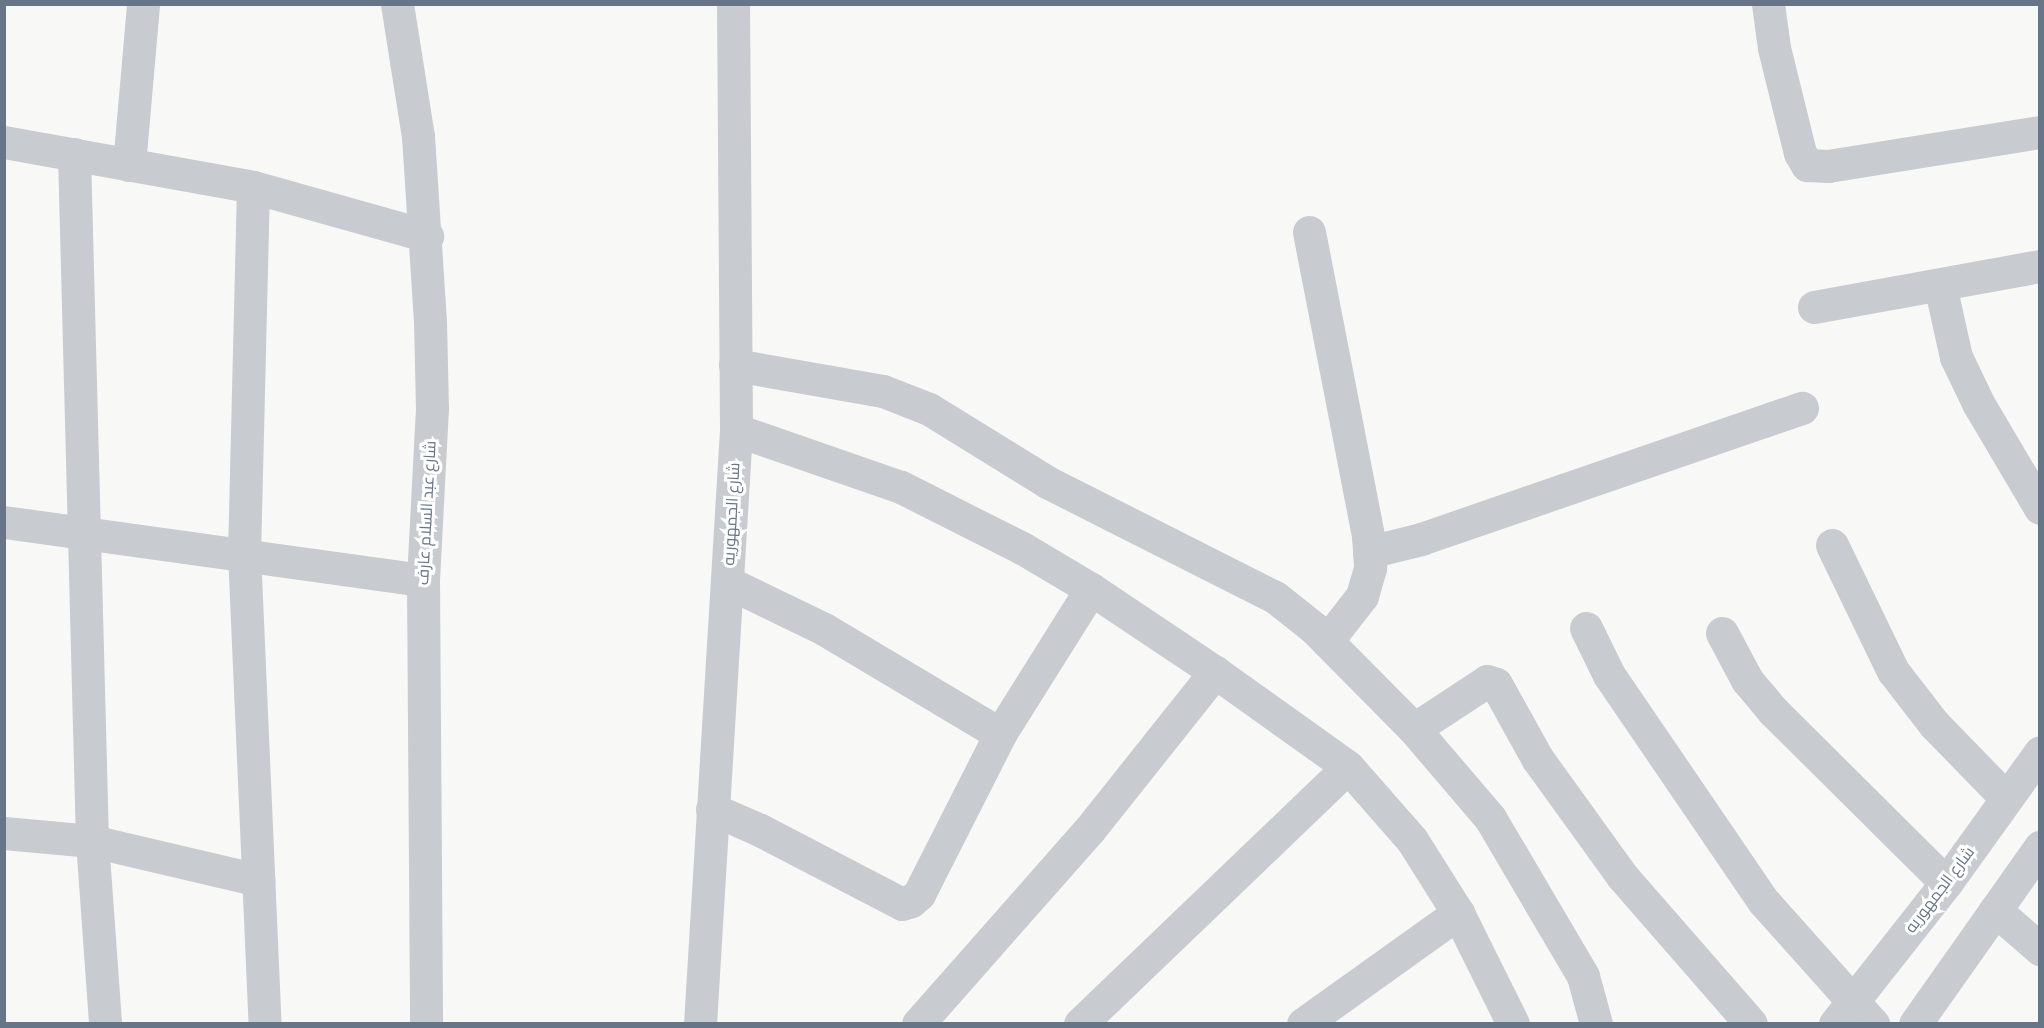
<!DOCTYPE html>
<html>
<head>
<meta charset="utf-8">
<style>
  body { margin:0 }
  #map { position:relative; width:2044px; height:1028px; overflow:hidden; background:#f8f9f6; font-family:Poppins,Cairo,sans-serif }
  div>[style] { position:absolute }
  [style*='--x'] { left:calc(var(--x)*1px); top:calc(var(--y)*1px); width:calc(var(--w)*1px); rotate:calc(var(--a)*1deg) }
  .minor>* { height:33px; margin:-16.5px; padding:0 16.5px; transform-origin:16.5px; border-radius:16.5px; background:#c8cbcf }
  .tertiary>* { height:33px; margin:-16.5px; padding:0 16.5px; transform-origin:16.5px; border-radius:16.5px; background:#c8cbcf }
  span { translate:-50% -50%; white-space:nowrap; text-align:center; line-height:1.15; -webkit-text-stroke:6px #fff; paint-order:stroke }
  .street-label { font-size:16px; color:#667588 }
  .frame { position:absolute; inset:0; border:6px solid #667588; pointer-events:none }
</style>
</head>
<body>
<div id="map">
  <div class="minor">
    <div style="--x:397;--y:4;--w:134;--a:81"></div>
    <div style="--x:418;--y:136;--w:185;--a:86.3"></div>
    <div style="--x:430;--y:321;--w:87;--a:88.7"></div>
    <div style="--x:432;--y:408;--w:172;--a:93"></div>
    <div style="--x:423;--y:580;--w:444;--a:89.6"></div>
    <div style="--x:1768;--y:4;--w:44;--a:82.2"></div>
    <div style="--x:1774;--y:48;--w:108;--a:76.1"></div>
    <div style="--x:1800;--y:153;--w:14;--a:60"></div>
    <div style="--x:1807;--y:165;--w:21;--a:3"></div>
    <div style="--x:1828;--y:166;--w:215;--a:-9.1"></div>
    <div style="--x:4;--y:142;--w:253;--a:10.2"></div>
    <div style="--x:253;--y:187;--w:181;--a:15.7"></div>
    <div style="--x:74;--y:154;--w:687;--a:88.5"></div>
    <div style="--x:92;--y:841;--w:183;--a:85.9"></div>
    <div style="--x:129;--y:165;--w:162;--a:-85"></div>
    <div style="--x:253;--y:187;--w:365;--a:91.4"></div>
    <div style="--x:244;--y:552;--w:472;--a:87.5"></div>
    <div style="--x:1309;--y:232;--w:310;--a:79"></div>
    <div style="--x:1368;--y:536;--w:32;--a:86"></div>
    <div style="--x:1370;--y:568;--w:29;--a:106"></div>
    <div style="--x:1362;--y:596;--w:57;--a:127.9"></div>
    <div style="--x:1940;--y:285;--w:74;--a:77.5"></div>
    <div style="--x:1956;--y:357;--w:51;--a:64.4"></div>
    <div style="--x:1978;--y:403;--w:122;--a:59.4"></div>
    <div style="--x:1814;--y:307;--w:230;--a:-10.3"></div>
    <div style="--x:735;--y:365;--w:150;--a:10"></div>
    <div style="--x:883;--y:391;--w:49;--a:21.4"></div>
    <div style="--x:929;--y:409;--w:139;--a:31.7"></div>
    <div style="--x:1047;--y:482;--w:255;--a:26.8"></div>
    <div style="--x:1275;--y:597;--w:50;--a:38.5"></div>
    <div style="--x:1314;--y:628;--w:142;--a:45.3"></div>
    <div style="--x:1414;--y:729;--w:117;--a:49.5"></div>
    <div style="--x:1490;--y:818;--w:183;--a:59.5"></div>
    <div style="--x:1583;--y:976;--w:50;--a:74.8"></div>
    <div style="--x:736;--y:430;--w:175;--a:19.1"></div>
    <div style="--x:901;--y:487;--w:136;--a:26.8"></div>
    <div style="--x:1022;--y:548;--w:80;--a:30.7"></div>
    <div style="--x:1091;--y:589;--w:149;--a:33.8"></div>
    <div style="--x:1215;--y:672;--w:163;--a:35.5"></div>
    <div style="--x:1348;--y:767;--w:97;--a:48.8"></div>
    <div style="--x:1412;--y:840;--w:86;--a:57.8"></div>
    <div style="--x:1458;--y:913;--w:124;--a:63.6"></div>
    <div style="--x:4;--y:522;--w:423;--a:7.9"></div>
    <div style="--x:1832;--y:545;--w:140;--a:64.2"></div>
    <div style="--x:1893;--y:671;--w:67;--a:52.3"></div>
    <div style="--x:1934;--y:724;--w:103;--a:45.8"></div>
    <div style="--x:1369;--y:552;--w:54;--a:-14"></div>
    <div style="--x:1421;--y:539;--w:403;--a:-19"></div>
    <div style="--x:729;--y:583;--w:106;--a:25.8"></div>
    <div style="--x:824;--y:629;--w:205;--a:30.8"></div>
    <div style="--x:1586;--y:628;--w:52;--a:63.9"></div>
    <div style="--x:1609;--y:675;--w:275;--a:55.7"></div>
    <div style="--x:1764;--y:902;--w:164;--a:48.2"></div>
    <div style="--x:1722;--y:633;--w:53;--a:62"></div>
    <div style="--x:1747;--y:680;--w:39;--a:50"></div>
    <div style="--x:1772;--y:710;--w:245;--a:44.8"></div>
    <div style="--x:1414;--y:729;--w:87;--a:-33.3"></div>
    <div style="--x:1487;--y:681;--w:9;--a:18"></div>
    <div style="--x:1496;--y:684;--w:85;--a:61"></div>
    <div style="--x:1537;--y:758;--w:145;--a:54.2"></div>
    <div style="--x:1622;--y:876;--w:196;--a:48.9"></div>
    <div style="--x:712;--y:809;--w:52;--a:23.6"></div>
    <div style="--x:760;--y:830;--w:160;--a:27.5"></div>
    <div style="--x:902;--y:904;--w:9;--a:-18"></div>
    <div style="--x:911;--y:901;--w:11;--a:-41"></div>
    <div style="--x:919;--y:894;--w:179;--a:-63.1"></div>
    <div style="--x:1000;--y:734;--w:171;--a:-57.9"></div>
    <div style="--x:4;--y:833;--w:88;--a:5.2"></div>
    <div style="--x:92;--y:841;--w:171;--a:13.2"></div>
    <div style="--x:1995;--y:910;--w:60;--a:40.9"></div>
    <div style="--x:700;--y:1024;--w:595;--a:-86.53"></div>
    <div style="--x:736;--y:430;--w:426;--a:-90.4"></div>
    <div style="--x:918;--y:1024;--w:260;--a:-48.6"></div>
    <div style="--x:1090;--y:829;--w:201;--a:-51.5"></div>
    <div style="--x:1080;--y:1024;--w:371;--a:-43.8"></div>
    <div style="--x:1303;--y:1024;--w:191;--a:-35.6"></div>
  </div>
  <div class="tertiary">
    <div style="--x:1835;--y:1024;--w:179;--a:-51.8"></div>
    <div style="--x:1946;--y:883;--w:161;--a:-54.3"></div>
    <div style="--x:1915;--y:1024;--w:217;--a:-54.8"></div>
  </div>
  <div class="street-label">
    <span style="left:427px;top:513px;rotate:-87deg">شارع عبد السلام عارف</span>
    <span style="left:732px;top:514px;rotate:-87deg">شارع الجمهوريه</span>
    <span style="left:1940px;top:890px;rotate:-53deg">شارع الجمهوريه</span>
  </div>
  <div class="frame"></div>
</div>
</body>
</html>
